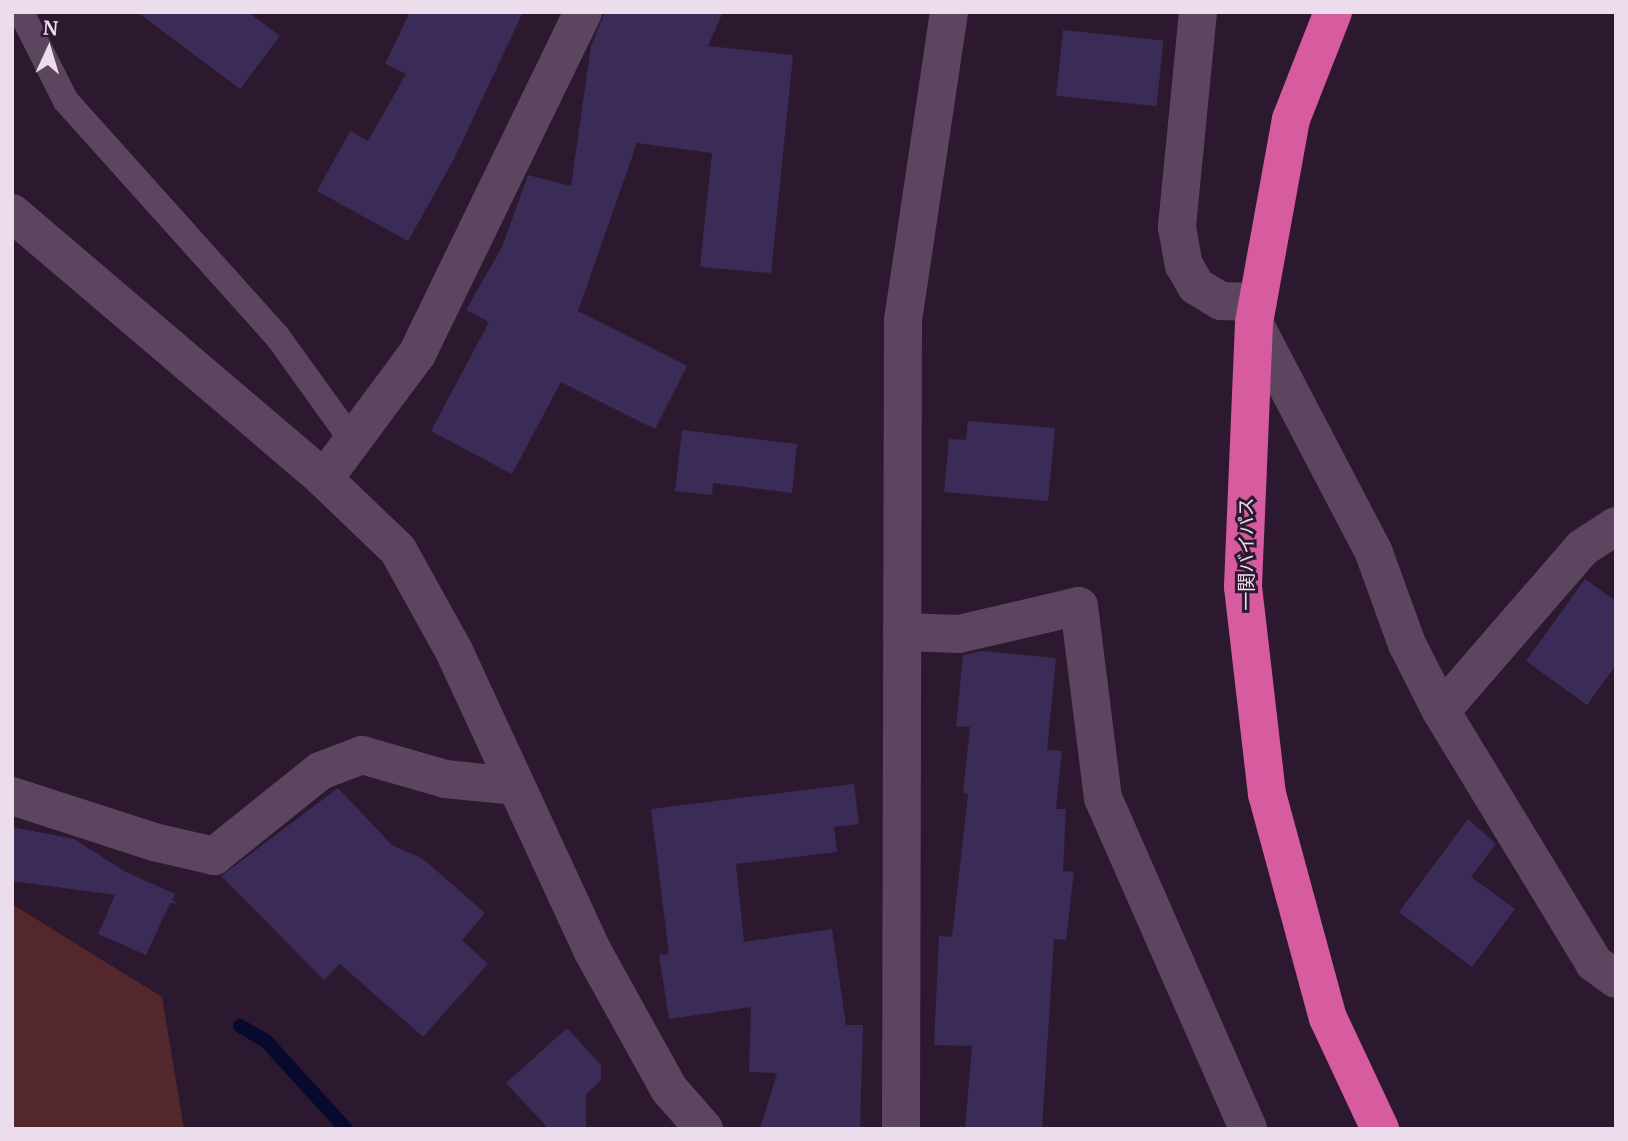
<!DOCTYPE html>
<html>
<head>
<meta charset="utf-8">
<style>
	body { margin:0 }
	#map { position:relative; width:1628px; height:1141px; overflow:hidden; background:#2c182f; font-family:Merriweather,"Noto Sans JP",serif }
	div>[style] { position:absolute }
	.green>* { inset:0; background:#53272c }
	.stream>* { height:14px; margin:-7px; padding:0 7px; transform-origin:7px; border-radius:7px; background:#07092e }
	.building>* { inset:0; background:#3a2c56; transform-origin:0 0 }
	.lane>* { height:26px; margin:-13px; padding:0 13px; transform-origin:13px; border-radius:13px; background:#5c465f }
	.street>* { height:38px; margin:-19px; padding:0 19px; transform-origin:19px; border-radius:19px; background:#5c465f }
	.highway>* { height:38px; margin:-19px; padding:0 19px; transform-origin:19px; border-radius:19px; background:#d65b9f }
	span { translate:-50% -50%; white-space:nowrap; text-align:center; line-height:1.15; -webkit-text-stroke:6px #2c182f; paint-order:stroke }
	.street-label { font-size:19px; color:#ebddec }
	.frame { position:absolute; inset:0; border:14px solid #ebddec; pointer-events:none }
	.north { position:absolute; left:14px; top:14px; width:70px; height:70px; -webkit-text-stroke:5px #2c182f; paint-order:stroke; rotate:4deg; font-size:19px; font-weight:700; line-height:28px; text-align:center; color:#ebddec }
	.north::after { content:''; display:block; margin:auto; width:24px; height:32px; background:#ebddec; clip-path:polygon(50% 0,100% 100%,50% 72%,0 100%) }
</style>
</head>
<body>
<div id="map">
	<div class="green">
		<i style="clip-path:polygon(12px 904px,162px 997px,184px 1129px,12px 1129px)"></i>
	</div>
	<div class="stream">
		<i style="left:240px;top:1026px;width:30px;rotate:30deg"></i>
		<i style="left:266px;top:1041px;width:119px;rotate:47.7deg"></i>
	</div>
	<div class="building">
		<i style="clip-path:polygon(137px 12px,248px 12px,280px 36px,240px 89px)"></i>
		<i style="clip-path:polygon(410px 12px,523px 12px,454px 159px,408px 241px,317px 191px,350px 131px,368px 141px,406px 74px,385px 64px)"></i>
		<i style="clip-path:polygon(605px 12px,723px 12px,708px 46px,793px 55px,771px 273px,700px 267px,712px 153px,637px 143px,578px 311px,687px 366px,655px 429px,561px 382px,512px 474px,431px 431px,489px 322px,466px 310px,502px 247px,528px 175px,571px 186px,591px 46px)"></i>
		<i style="left:1063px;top:30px;width:101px;height:66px;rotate:6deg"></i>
		<i style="clip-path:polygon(968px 421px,1055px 428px,1048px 501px,944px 492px,949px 439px,966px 440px)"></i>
		<i style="clip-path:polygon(682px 430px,797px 444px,792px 493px,713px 483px,712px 495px,675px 491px)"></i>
		<i style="clip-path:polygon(1585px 579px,1616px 601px,1616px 665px,1587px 705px,1526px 661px)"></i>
		<i style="clip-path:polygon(982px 651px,1056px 658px,1047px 750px,1062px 751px,1056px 809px,1066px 809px,1063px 871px,1074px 872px,1066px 940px,1054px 939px,1042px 1129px,965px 1129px,972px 1046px,934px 1045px,939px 936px,952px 937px,968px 794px,963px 793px,970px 727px,956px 726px,963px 655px)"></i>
		<i style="clip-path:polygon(854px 784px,859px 824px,834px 827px,837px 852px,736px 864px,744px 942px,832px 929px,846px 1025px,863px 1025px,860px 1129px,760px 1129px,777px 1073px,749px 1072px,751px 1007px,669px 1019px,659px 955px,669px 954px,651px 809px)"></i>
		<i style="clip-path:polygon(338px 788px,392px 845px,423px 859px,485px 913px,462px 940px,488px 964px,423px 1037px,340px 964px,324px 980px,221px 876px)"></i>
		<i style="clip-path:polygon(1468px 819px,1496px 844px,1471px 877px,1515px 909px,1472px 967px,1399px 912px)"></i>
		<i style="clip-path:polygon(12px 827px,74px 839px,126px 872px,175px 894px,172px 900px,178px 904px,170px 903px,146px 955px,98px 934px,115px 895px,12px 881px)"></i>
		<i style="clip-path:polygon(567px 1028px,601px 1065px,601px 1080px,586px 1094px,586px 1129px,549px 1129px,506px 1083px)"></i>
	</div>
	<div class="lane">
		<i style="left:21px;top:12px;width:100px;rotate:63.2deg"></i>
		<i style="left:66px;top:101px;width:316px;rotate:48.1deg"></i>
		<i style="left:277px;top:336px;width:132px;rotate:54.3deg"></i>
	</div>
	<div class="street">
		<i style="left:1198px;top:12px;width:216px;rotate:95.6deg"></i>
		<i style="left:1177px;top:227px;width:39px;rotate:80deg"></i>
		<i style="left:1184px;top:265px;width:24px;rotate:60deg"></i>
		<i style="left:1196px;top:286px;width:29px;rotate:31deg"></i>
		<i style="left:1221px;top:301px;width:37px;rotate:2deg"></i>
		<i style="left:12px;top:213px;width:410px;rotate:40.4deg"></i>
		<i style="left:324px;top:479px;width:103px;rotate:43.8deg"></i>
		<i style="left:398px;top:550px;width:115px;rotate:61deg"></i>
		<i style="left:454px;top:651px;width:329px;rotate:65.2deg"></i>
		<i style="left:592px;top:950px;width:159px;rotate:61deg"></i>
		<i style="left:669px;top:1089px;width:53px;rotate:48.8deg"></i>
		<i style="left:1254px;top:323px;width:259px;rotate:62.4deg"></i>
		<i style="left:1374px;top:553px;width:97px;rotate:70.1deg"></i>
		<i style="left:1407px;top:644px;width:75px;rotate:63.1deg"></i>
		<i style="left:1441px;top:711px;width:295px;rotate:58.7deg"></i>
		<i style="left:1594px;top:963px;width:27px;rotate:36deg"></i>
		<i style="left:324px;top:479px;width:156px;rotate:-53.4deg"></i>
		<i style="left:417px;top:354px;width:380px;rotate:-64.1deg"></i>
		<i style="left:902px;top:632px;width:57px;rotate:2deg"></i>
		<i style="left:959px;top:634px;width:123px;rotate:-13.1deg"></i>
		<i style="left:1079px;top:606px;width:193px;rotate:82.9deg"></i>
		<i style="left:1103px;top:798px;width:361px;rotate:66.3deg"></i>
		<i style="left:1441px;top:711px;width:216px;rotate:-49.1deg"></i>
		<i style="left:1582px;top:548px;width:40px;rotate:-32.9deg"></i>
		<i style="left:12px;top:796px;width:149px;rotate:17.9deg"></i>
		<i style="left:154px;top:842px;width:62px;rotate:13.1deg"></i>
		<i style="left:214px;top:856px;width:136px;rotate:-38.7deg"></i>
		<i style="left:320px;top:771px;width:45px;rotate:-20.9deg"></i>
		<i style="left:362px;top:755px;width:86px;rotate:16.1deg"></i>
		<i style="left:445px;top:779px;width:70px;rotate:5.7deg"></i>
		<i style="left:901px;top:1129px;width:809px;rotate:-89.86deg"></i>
		<i style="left:903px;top:320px;width:311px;rotate:-81.5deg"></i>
	</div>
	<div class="highway">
		<i style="left:1333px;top:12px;width:115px;rotate:111.4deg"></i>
		<i style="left:1291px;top:119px;width:207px;rotate:100.3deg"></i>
		<i style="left:1254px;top:323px;width:264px;rotate:92.4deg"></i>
		<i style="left:1243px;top:587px;width:208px;rotate:83.4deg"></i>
		<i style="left:1267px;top:794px;width:232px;rotate:74.8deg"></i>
		<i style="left:1328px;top:1018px;width:123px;rotate:64.9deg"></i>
	</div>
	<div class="street-label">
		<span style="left:1247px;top:554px;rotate:-90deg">一関バイパス</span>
	</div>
	<div class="frame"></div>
	<div class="north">N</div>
</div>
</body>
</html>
